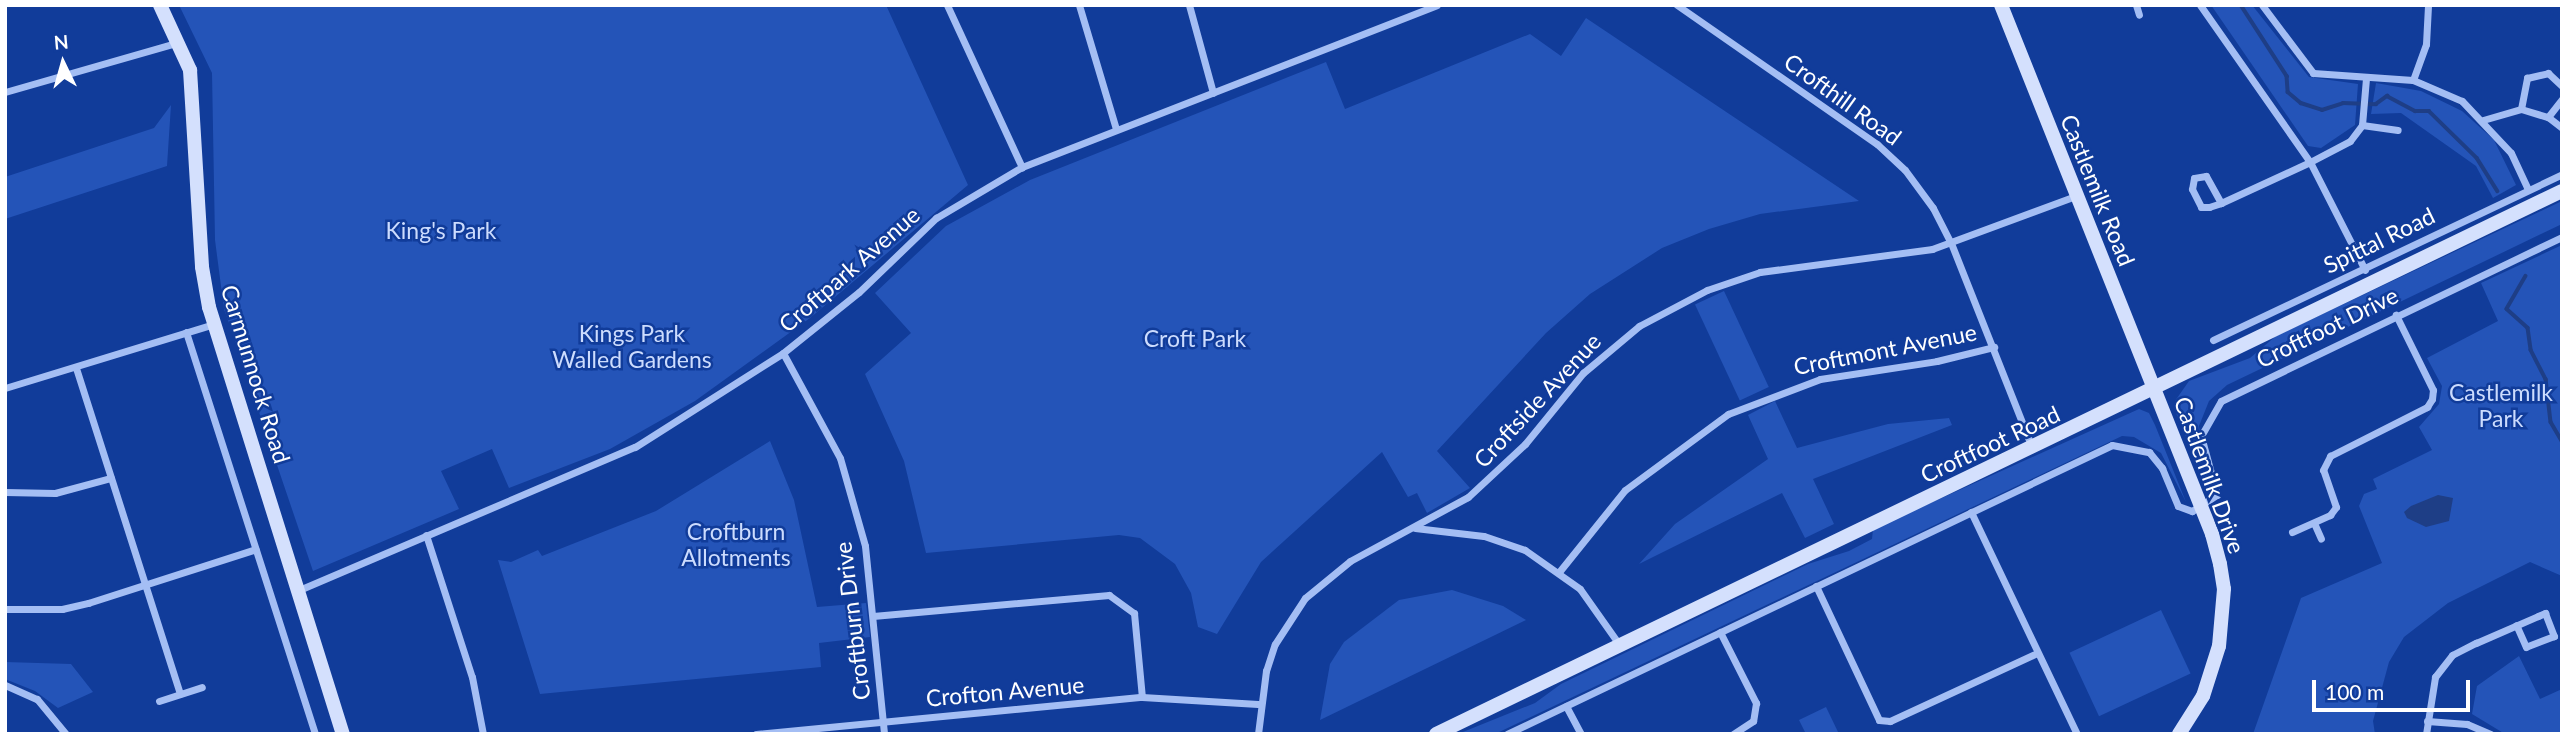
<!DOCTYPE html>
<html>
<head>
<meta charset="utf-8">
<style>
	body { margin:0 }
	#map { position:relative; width:2567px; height:739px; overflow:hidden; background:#113c9a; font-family:Lato,sans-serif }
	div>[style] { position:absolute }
	.green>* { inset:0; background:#2454b8; transform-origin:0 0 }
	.water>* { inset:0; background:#1e3e86 }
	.stream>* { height:3.5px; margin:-1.75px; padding:0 1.75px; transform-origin:1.75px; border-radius:1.75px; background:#1e3e86 }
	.street>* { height:7px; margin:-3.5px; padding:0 3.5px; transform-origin:3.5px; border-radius:3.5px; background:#a4bef4 }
	.secondary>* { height:14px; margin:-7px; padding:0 7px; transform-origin:7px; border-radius:7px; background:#d4e0fd }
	span { translate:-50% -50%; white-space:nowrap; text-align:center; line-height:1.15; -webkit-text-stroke:5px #113c9a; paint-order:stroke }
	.street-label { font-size:23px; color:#fff }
	.park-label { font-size:23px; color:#ccdcfe }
	.frame { position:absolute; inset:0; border:7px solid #fff; pointer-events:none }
	.north { position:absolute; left:28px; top:28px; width:70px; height:70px; -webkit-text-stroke:5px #113c9a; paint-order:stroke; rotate:355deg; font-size:19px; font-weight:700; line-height:28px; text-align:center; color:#fff }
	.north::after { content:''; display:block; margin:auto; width:24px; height:32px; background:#fff; clip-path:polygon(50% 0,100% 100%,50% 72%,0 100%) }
	.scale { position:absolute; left:2312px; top:680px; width:158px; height:32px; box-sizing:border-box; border:4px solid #fff; border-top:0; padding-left:9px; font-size:21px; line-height:24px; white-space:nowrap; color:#fff; -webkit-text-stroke:5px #113c9a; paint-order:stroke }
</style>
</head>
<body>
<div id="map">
	<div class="green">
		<i style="clip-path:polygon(179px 5px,886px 5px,968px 185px,810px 318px,695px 401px,610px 449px,509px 488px,492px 449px,441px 471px,459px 509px,313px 571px,224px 309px,215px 240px,212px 73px)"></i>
		<i style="clip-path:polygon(2211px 5px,2252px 5px,2309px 77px,2358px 84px,2355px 125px,2321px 148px,2308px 146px)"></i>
		<i style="clip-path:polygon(1586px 18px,1859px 201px,1760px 214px,1709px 229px,1662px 248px,1590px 294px,1546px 333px,1437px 451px,1470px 488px,1427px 513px,1417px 493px,1408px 497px,1382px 452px,1261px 562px,1217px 634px,1198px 627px,1191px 593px,1175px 564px,1140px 538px,1119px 535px,926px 553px,904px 461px,865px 374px,911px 333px,875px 293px,946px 226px,1030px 180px,1326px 62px,1345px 109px,1530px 34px,1561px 56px)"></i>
		<i style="clip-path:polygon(2376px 83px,2421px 91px,2462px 111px,2494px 140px,2516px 185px,2493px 198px,2476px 166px,2401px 113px,2371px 114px)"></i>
		<i style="clip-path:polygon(171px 105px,167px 166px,5px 219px,5px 177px,154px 128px)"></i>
		<i style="clip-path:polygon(2562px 201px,2562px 224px,2227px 385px,2209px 401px,2199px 426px,2208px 489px,2176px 413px,2175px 401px,2189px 381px,2250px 358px,2276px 336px)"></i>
		<i style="clip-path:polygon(2562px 245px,2562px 576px,2530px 562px,2448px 603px,2404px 637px,2389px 662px,2373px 721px,2375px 734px,2253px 734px,2301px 598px,2382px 563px,2359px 506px,2364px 494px,2377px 489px,2373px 479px,2432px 450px,2419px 427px,2439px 404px,2442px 386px,2427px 358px,2498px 321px,2481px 283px)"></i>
		<i style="left:1724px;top:291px;width:106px;height:32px;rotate:65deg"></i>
		<i style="clip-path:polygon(1775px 401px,1797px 448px,1888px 424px,1949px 418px,1952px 425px,1813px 479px,1834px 524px,1805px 538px,1782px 493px,1639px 564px,1675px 524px,1768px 459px,1748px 415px)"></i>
		<i style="clip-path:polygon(2139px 409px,2149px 413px,2155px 425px,2186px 502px,2161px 453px,2134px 437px,2122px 436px,1495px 734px,1458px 734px,1535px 703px,1561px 684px,1808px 564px,1849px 551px,1872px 539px,1873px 529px)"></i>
		<i style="clip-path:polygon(770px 441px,794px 500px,817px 607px,866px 603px,870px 637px,819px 643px,821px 667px,540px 694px,498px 560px,511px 562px,538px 550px,542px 556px,656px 511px)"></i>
		<i style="clip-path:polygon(1452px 590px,1503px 606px,1526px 620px,1320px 720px,1330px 664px,1344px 642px,1399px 600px)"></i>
		<i style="left:2161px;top:610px;width:70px;height:101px;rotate:65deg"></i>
		<i style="clip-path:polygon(2519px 656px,2540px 699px,2562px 689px,2562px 734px,2505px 734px,2472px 714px,2477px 686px)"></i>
		<i style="clip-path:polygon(5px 662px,71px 664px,93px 692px,58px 708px,35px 691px,5px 679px)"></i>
		<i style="clip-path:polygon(1826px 707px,1839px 734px,1806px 734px,1799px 720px)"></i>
	</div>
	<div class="water">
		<i style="clip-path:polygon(2438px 495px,2453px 498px,2449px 521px,2426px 527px,2407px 518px,2404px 512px,2411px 506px)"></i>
	</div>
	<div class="stream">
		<i style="left:2241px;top:5px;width:85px;rotate:57.1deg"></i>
		<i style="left:2287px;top:76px;width:16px;rotate:86deg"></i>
		<i style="left:2288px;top:92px;width:17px;rotate:40deg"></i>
		<i style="left:2301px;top:103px;width:22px;rotate:18deg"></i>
		<i style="left:2322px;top:110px;width:22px;rotate:-18deg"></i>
		<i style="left:2343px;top:103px;width:33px;rotate:2deg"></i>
		<i style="left:2376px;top:104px;width:14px;rotate:-36deg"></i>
		<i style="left:2387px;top:96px;width:32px;rotate:28deg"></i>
		<i style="left:2415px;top:111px;width:14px"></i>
		<i style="left:2429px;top:111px;width:67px;rotate:44.4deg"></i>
		<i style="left:2477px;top:158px;width:39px;rotate:58deg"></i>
		<i style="left:2526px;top:276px;width:38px;rotate:120deg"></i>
		<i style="left:2507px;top:309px;width:28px;rotate:42deg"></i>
		<i style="left:2528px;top:328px;width:22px;rotate:82deg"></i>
		<i style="left:2531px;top:350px;width:33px;rotate:63deg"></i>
		<i style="left:2546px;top:379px;width:43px;rotate:83.4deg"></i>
		<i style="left:2551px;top:422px;width:22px;rotate:60deg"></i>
	</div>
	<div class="street">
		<i style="left:947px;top:5px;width:179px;rotate:65.2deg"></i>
		<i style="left:1079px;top:5px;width:129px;rotate:73.4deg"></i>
		<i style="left:1189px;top:5px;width:91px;rotate:74.7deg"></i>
		<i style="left:1677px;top:5px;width:244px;rotate:34.8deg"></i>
		<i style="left:1877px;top:144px;width:38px;rotate:43deg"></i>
		<i style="left:1905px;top:170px;width:47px;rotate:53.6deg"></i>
		<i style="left:1933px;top:208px;width:39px;rotate:63deg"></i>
		<i style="left:1951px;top:243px;width:220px;rotate:68.4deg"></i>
		<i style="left:2136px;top:5px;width:10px;rotate:73deg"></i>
		<i style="left:2200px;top:5px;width:192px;rotate:55deg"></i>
		<i style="left:2310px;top:162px;width:121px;rotate:63deg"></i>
		<i style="left:2262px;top:5px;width:85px;rotate:53.1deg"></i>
		<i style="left:2313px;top:73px;width:100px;rotate:4deg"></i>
		<i style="left:2413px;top:80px;width:53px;rotate:23.2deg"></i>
		<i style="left:2462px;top:101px;width:71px;rotate:46.7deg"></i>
		<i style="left:2511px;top:153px;width:40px;rotate:65deg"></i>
		<i style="left:2413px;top:80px;width:38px;rotate:-70deg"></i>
		<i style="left:2426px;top:44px;width:39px;rotate:-87deg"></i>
		<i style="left:5px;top:92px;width:181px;rotate:-16deg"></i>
		<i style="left:2521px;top:109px;width:32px;rotate:-79deg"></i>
		<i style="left:2527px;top:78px;width:22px;rotate:-13deg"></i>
		<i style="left:2548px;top:73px;width:19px;rotate:43deg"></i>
		<i style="left:2548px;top:117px;width:23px;rotate:-52deg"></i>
		<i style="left:2483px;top:120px;width:40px;rotate:-16deg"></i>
		<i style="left:2521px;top:109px;width:28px;rotate:17deg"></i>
		<i style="left:2548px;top:117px;width:18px;rotate:38deg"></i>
		<i style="left:2362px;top:125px;width:36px;rotate:8deg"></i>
		<i style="left:2221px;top:203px;width:31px;rotate:-119deg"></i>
		<i style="left:2206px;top:176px;width:12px;rotate:171deg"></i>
		<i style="left:2194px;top:178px;width:11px;rotate:100deg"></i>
		<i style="left:2192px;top:189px;width:20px;rotate:63deg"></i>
		<i style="left:2201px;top:207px;width:8px"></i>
		<i style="left:2209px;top:207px;width:13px;rotate:-18deg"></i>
		<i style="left:2221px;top:203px;width:98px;rotate:-24.7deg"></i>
		<i style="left:2310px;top:162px;width:45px;rotate:-27.7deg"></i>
		<i style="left:2350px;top:141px;width:20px;rotate:-53deg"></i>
		<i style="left:2362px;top:125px;width:47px;rotate:-85.1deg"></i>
		<i style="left:186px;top:332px;width:422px;rotate:72.2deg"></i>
		<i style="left:2213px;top:340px;width:386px;rotate:-25.4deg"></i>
		<i style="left:783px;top:353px;width:119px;rotate:61.5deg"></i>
		<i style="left:840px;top:458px;width:91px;rotate:74.1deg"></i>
		<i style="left:865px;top:546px;width:189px;rotate:84.2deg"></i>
		<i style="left:76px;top:368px;width:342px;rotate:72.3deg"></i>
		<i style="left:5px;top:388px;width:219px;rotate:-17deg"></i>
		<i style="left:5px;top:492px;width:50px;rotate:1.1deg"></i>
		<i style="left:55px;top:493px;width:58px;rotate:-15deg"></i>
		<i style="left:1971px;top:512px;width:246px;rotate:64.5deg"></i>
		<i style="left:2314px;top:523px;width:17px;rotate:66deg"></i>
		<i style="left:1415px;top:528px;width:69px;rotate:6.6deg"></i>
		<i style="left:1484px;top:536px;width:43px;rotate:18.9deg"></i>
		<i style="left:1525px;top:550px;width:67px;rotate:35.3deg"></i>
		<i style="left:1580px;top:589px;width:67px;rotate:54.7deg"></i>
		<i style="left:2292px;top:532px;width:42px;rotate:-24.1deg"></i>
		<i style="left:2330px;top:515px;width:10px;rotate:-53deg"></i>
		<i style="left:2336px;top:507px;width:39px;rotate:-109deg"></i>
		<i style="left:2323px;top:470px;width:16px;rotate:-63deg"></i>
		<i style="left:2330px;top:456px;width:109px;rotate:-26.8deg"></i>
		<i style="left:2427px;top:407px;width:9px;rotate:-58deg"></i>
		<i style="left:2432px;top:399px;width:9px;rotate:-84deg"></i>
		<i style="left:2433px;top:390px;width:84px;rotate:-116.3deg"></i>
		<i style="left:426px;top:535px;width:149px;rotate:72.1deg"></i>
		<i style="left:472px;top:677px;width:58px;rotate:79.1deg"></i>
		<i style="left:1559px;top:572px;width:105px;rotate:-51.2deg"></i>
		<i style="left:1625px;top:490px;width:128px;rotate:-36.4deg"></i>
		<i style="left:1728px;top:414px;width:98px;rotate:-20.8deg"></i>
		<i style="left:1820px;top:379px;width:118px;rotate:-8.7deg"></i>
		<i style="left:1937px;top:361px;width:59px;rotate:-13.8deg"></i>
		<i style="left:1816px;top:586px;width:148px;rotate:64.8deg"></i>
		<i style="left:1879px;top:720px;width:11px;rotate:5deg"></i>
		<i style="left:1890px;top:721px;width:160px;rotate:-24.8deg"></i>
		<i style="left:299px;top:590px;width:365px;rotate:-23.1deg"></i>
		<i style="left:635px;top:447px;width:175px;rotate:-32.4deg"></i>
		<i style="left:783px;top:353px;width:97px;rotate:-38.8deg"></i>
		<i style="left:859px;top:292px;width:107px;rotate:-43.9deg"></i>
		<i style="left:936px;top:218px;width:100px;rotate:-30.7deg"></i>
		<i style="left:1022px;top:167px;width:445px;rotate:-21.3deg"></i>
		<i style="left:5px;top:609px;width:57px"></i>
		<i style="left:62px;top:609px;width:27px;rotate:-13deg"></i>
		<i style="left:88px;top:603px;width:176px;rotate:-17.8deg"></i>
		<i style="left:873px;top:616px;width:237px;rotate:-5.1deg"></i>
		<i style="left:1109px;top:595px;width:31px;rotate:36deg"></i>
		<i style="left:1134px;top:613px;width:84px;rotate:84.6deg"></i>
		<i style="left:1720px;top:632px;width:80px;rotate:63.1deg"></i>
		<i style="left:1756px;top:703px;width:18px;rotate:99deg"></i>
		<i style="left:1753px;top:721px;width:24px;rotate:147deg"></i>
		<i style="left:5px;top:685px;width:35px;rotate:24deg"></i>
		<i style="left:37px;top:699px;width:45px;rotate:50.4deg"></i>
		<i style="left:159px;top:701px;width:45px;rotate:-18deg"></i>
		<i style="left:1566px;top:706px;width:32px;rotate:62deg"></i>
		<i style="left:2427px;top:721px;width:40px;rotate:4.3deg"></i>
		<i style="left:2467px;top:724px;width:26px;rotate:23deg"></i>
		<i style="left:756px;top:734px;width:388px;rotate:-5.5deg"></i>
		<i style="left:1142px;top:697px;width:116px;rotate:3.5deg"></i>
		<i style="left:1258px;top:734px;width:64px;rotate:-82.8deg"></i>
		<i style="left:1266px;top:671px;width:28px;rotate:-72deg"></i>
		<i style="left:1275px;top:644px;width:55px;rotate:-56.9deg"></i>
		<i style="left:1305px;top:598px;width:58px;rotate:-39.4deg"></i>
		<i style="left:1350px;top:561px;width:134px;rotate:-28.5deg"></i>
		<i style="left:1468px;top:497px;width:78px;rotate:-42.9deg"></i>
		<i style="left:1525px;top:444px;width:92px;rotate:-50.8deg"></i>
		<i style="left:1583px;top:373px;width:73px;rotate:-40deg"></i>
		<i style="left:1639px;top:326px;width:77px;rotate:-27.9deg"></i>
		<i style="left:1707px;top:290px;width:56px;rotate:-18.8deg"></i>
		<i style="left:1760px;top:272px;width:174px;rotate:-7.6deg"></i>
		<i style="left:1932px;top:249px;width:153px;rotate:-20.3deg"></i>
		<i style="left:1507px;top:734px;width:670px;rotate:-25.53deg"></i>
		<i style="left:2112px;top:445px;width:38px;rotate:11deg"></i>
		<i style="left:2149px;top:452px;width:21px;rotate:51deg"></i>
		<i style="left:2162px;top:468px;width:41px;rotate:67.2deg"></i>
		<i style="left:2178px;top:506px;width:15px;rotate:20deg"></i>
		<i style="left:2192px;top:511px;width:30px;rotate:-33deg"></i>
		<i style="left:2217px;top:495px;width:61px;rotate:-105.2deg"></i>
		<i style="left:2201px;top:436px;width:40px;rotate:-60.3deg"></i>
		<i style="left:2221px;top:401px;width:378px;rotate:-25.7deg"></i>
		<i style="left:2426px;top:734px;width:58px;rotate:-81deg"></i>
		<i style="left:2435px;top:677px;width:28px;rotate:-52deg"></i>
		<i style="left:2452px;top:655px;width:27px;rotate:-27deg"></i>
		<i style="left:2476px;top:643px;width:68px;rotate:-23.5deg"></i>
		<i style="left:2538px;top:616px;width:8px;rotate:-23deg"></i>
		<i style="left:2545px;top:613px;width:25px;rotate:69deg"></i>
		<i style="left:2554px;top:636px;width:30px;rotate:159deg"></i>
		<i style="left:2526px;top:647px;width:24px;rotate:-114deg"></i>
	</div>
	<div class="secondary">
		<i style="left:160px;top:5px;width:72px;rotate:65.2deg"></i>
		<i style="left:190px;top:70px;width:197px;rotate:86.5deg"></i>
		<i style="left:202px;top:267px;width:41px;rotate:80.1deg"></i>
		<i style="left:209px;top:307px;width:448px;rotate:72.6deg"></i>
		<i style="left:2001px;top:5px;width:570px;rotate:68.25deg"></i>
		<i style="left:2212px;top:534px;width:31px;rotate:75deg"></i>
		<i style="left:2220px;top:564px;width:25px;rotate:81deg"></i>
		<i style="left:2224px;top:589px;width:57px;rotate:95deg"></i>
		<i style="left:2219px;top:646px;width:52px;rotate:107.7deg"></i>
		<i style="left:2203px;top:696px;width:45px;rotate:122.3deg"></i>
		<i style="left:1436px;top:734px;width:1250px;rotate:-25.75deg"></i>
	</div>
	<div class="street-label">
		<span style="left:1843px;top:99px;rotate:36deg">Crofthill Road</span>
		<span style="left:2098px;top:190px;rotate:68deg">Castlemilk Road</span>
		<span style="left:2379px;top:240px;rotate:-26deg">Spittal Road</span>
		<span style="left:849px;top:269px;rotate:-41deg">Croftpark Avenue</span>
		<span style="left:2327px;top:327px;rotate:-26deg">Croftfoot Drive</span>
		<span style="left:1885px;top:349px;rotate:-11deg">Croftmont Avenue</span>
		<span style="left:256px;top:374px;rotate:73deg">Carmunnock Road</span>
		<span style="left:1537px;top:400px;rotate:-47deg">Croftside Avenue</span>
		<span style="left:1990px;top:444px;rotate:-25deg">Croftfoot Road</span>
		<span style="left:2210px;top:475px;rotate:70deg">Castlemilk Drive</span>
		<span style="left:852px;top:621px;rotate:-97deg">Croftburn Drive</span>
		<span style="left:1005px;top:691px;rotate:-5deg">Crofton Avenue</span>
	</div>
	<div class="park-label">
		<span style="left:441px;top:230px">King's Park</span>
		<span style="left:632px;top:346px">Kings Park<br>Walled Gardens</span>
		<span style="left:1195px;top:338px">Croft Park</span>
		<span style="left:2501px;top:405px">Castlemilk<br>Park</span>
		<span style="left:736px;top:544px">Croftburn<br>Allotments</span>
	</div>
	<div class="frame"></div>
	<div class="north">N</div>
	<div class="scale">100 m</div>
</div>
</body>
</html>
